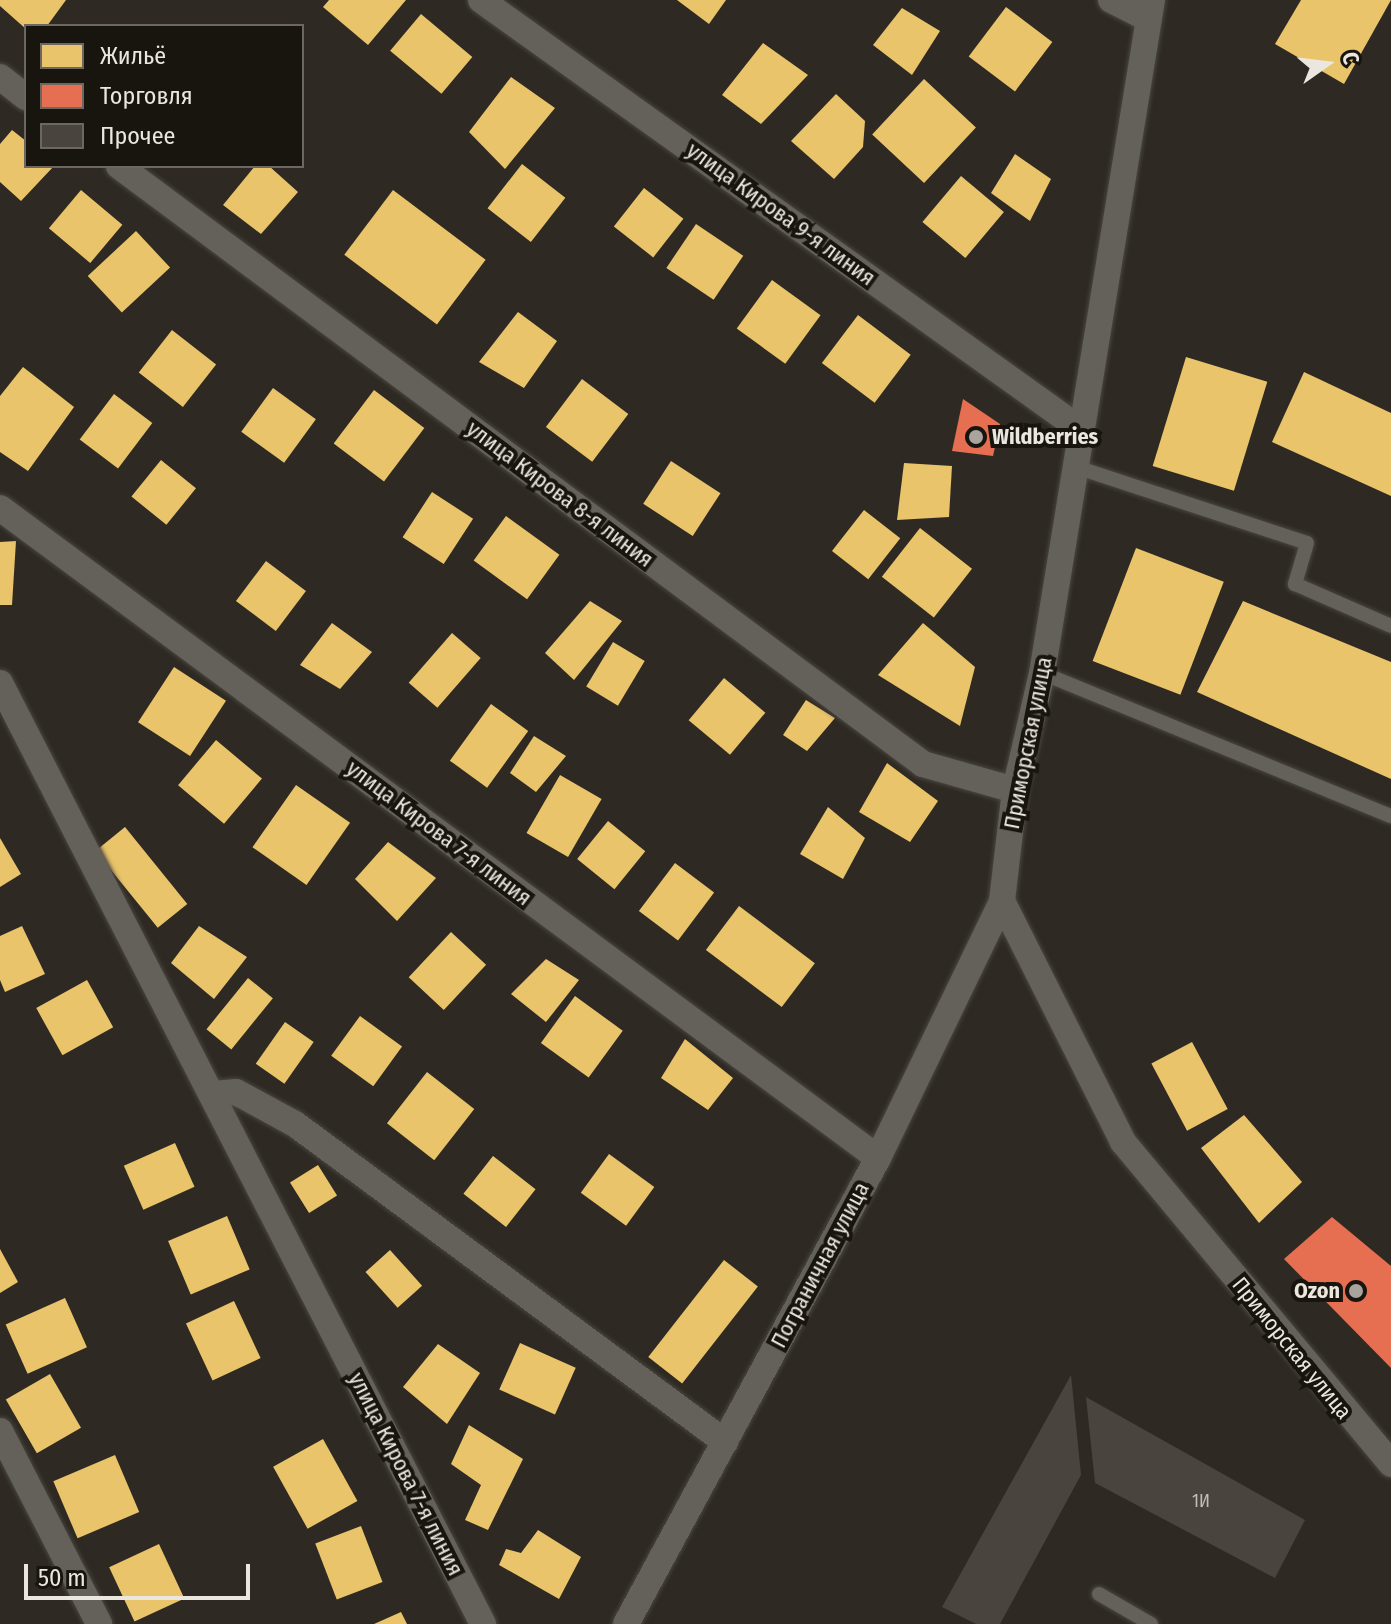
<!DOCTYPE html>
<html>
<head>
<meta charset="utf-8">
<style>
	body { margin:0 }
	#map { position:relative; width:1391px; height:1624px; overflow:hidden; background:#2e2a23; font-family:"Fira Sans Condensed",sans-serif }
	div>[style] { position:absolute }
	.homes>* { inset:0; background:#e9c46a; transform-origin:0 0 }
	.shops>* { inset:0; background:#e76f51 }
	.building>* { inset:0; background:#49443e }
	.roads { filter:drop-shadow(0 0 2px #49453f) drop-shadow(0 0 2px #49453f) }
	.lane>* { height:14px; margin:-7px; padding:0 7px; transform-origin:7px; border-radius:7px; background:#64605a }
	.street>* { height:26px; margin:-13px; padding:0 13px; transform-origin:13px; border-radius:13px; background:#64605a }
	.dots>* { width:22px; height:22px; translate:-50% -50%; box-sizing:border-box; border:4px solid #18140e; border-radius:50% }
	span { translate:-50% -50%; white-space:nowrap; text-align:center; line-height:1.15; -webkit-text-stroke:8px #18140e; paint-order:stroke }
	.number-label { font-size:18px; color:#c2beb6 }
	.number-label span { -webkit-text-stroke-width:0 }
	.street-label { font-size:22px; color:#ebe6de }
	.poi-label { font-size:22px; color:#ebe6de; font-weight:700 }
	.left { translate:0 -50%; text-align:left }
	.right { translate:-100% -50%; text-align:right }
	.legend { position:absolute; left:24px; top:24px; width:280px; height:144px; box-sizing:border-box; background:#18140e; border:2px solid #6c6861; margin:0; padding:10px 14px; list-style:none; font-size:24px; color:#ebe6de }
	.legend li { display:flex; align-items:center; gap:16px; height:40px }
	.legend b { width:40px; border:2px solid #6c6861 }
	.north { position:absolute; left:1287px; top:24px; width:80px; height:80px; -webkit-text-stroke:6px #18140e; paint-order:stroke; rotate:76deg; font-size:22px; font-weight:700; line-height:32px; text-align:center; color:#ebe6de }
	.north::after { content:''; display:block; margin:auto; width:28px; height:36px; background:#ebe6de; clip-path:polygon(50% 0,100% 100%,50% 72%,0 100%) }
	.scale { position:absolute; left:24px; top:1564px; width:226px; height:36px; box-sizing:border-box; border:4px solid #ebe6de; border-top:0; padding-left:10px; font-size:24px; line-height:28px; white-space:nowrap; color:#ebe6de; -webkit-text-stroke:6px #18140e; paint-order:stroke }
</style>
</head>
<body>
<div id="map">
	<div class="homes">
		<i style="clip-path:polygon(0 0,66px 0,47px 26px,26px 29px,0 6px)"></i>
		<i style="clip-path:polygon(329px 0,406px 0,368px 45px,323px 7px)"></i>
		<i style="clip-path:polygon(677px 0,726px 0,709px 24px)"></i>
		<i style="clip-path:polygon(1301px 0,1391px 0,1344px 84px,1275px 44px)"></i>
		<i style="left:1006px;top:7px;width:58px;height:62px;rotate:37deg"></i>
		<i style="clip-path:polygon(902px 8px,940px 31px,912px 75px,873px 45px)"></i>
		<i style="left:421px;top:14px;width:67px;height:48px;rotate:40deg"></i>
		<i style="clip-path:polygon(763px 43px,808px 75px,761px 124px,722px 95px)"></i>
		<i style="clip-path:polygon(511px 77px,555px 108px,505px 169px,469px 132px)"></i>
		<i style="left:924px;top:79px;width:71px;height:76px;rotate:43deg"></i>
		<i style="clip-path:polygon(836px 94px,865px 121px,863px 147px,834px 179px,791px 141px)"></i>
		<i style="clip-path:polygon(12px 130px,26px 141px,26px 166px,54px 166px,21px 201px,0 182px,0 144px)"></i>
		<i style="clip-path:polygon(1015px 154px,1051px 179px,1030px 221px,991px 193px)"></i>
		<i style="left:522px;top:164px;width:55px;height:56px;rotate:38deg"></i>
		<i style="clip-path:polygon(255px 166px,269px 166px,298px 192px,261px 234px,223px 205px)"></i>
		<i style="left:961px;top:176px;width:56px;height:60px;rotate:40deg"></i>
		<i style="left:644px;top:188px;width:50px;height:49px;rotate:38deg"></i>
		<i style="left:81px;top:190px;width:54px;height:50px;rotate:40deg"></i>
		<i style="left:393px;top:190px;width:116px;height:81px;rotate:37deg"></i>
		<i style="left:696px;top:224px;width:57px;height:53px;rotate:34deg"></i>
		<i style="left:136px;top:231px;width:50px;height:66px;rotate:47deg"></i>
		<i style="left:772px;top:280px;width:60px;height:60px;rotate:36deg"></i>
		<i style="clip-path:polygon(518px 312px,557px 341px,524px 388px,479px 362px)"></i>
		<i style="left:858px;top:315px;width:66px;height:60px;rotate:37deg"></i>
		<i style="left:172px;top:330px;width:56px;height:54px;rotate:38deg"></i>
		<i style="left:1186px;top:357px;width:85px;height:114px;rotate:17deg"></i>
		<i style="clip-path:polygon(23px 367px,74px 407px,28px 471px,0 452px,0 396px)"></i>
		<i style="clip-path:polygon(1304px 372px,1391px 413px,1391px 496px,1272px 442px)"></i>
		<i style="left:582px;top:379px;width:58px;height:60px;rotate:37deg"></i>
		<i style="left:273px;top:388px;width:53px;height:54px;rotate:36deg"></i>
		<i style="left:374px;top:390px;width:63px;height:67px;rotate:37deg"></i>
		<i style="left:114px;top:394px;width:48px;height:57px;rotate:37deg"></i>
		<i style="left:161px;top:460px;width:45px;height:47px;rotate:39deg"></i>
		<i style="left:671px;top:461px;width:59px;height:51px;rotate:33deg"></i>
		<i style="clip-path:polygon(904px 463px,952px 466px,949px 517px,897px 520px)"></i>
		<i style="left:432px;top:492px;width:49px;height:54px;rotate:33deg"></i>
		<i style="left:864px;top:510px;width:46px;height:52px;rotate:38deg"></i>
		<i style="left:506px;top:516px;width:66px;height:55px;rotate:36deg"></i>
		<i style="left:920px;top:528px;width:66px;height:62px;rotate:38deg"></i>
		<i style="clip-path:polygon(16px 541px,12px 605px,0 605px,0 542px)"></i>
		<i style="left:1136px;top:548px;width:94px;height:121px;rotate:21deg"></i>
		<i style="left:266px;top:561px;width:50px;height:50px;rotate:37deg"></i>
		<i style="clip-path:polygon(590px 601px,622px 621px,574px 680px,545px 653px)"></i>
		<i style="clip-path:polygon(1243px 601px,1391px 662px,1391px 779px,1197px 692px)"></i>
		<i style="clip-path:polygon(332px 623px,372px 652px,340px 689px,300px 665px)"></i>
		<i style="clip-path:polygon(923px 623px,975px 667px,960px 726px,878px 675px)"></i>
		<i style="left:452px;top:633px;width:38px;height:66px;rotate:41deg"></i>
		<i style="left:613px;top:642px;width:37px;height:52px;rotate:31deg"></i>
		<i style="left:174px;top:667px;width:62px;height:66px;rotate:33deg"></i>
		<i style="left:724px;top:678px;width:54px;height:55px;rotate:40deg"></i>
		<i style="clip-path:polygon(806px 700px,835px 718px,807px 751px,783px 735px)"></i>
		<i style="left:491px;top:704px;width:46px;height:70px;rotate:36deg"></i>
		<i style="clip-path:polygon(534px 736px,566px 756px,536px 792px,510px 773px)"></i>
		<i style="left:216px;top:740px;width:60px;height:59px;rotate:40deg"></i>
		<i style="clip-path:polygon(887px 763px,938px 801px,910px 842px,859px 812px)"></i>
		<i style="left:560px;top:775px;width:48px;height:67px;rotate:30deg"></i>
		<i style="left:296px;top:785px;width:66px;height:76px;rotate:35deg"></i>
		<i style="clip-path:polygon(828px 807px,865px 838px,843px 879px,800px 854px)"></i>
		<i style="left:608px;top:821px;width:48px;height:49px;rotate:39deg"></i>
		<i style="left:125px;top:827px;width:99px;height:38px;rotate:51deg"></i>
		<i style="clip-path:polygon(0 838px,21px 874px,0 887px)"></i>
		<i style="clip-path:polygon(388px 842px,436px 878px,397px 921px,355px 879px)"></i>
		<i style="left:675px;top:863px;width:49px;height:60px;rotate:37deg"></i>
		<i style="left:739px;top:906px;width:95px;height:55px;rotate:37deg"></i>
		<i style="clip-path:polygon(22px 926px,45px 974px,5px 992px,0 980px,0 936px)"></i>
		<i style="clip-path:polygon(199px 926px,247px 957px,214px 999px,171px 963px)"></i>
		<i style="left:451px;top:932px;width:48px;height:62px;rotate:43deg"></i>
		<i style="clip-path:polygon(546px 959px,579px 980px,546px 1022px,511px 994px)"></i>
		<i style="left:248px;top:978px;width:32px;height:66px;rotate:39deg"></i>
		<i style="left:87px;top:980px;width:54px;height:58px;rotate:61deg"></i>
		<i style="left:575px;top:996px;width:59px;height:58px;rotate:36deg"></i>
		<i style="left:360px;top:1016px;width:52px;height:49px;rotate:36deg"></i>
		<i style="left:285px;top:1022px;width:35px;height:51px;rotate:35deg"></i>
		<i style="clip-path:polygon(685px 1039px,733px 1078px,708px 1110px,661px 1078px)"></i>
		<i style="left:1192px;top:1042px;width:76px;height:46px;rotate:62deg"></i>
		<i style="left:427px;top:1072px;width:60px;height:65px;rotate:38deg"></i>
		<i style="clip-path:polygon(1244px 1115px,1302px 1182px,1259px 1223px,1201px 1148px)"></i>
		<i style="left:175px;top:1143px;width:48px;height:56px;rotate:66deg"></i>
		<i style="left:609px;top:1154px;width:56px;height:48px;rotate:36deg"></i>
		<i style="left:493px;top:1156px;width:54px;height:48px;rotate:38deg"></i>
		<i style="left:318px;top:1165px;width:36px;height:33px;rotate:58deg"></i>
		<i style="left:227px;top:1216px;width:58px;height:64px;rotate:67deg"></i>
		<i style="clip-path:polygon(0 1249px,18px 1282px,0 1293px)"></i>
		<i style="left:390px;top:1250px;width:48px;height:33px;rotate:48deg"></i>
		<i style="left:724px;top:1260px;width:43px;height:123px;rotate:38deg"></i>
		<i style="left:65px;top:1298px;width:54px;height:65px;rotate:66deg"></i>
		<i style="left:234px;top:1301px;width:63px;height:53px;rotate:65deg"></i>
		<i style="left:520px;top:1343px;width:61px;height:51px;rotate:24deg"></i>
		<i style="clip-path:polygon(438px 1344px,480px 1373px,447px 1424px,403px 1387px)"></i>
		<i style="left:50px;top:1374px;width:62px;height:51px;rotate:60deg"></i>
		<i style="clip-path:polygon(469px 1425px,523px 1459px,488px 1530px,465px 1520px,481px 1485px,451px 1464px)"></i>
		<i style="left:323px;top:1439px;width:71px;height:57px;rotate:61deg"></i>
		<i style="left:115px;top:1455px;width:62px;height:67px;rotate:67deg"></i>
		<i style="left:361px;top:1526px;width:60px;height:49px;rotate:69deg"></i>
		<i style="clip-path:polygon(538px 1530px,581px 1557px,559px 1599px,499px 1565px,506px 1549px,521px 1553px)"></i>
		<i style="left:159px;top:1544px;width:60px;height:55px;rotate:65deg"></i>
		<i style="clip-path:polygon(401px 1612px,407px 1624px,374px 1624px)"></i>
	</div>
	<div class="shops">
		<i style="clip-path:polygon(963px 399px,1000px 424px,993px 456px,952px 451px)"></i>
		<i style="clip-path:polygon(1332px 1217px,1391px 1266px,1391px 1368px,1284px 1259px)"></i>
	</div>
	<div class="building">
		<i style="clip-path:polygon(1071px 1375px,1081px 1475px,1000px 1624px,976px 1624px,942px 1607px)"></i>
		<i style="clip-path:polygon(1086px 1397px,1305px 1520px,1275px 1578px,1095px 1483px)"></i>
	</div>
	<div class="roads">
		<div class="lane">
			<i style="left:1073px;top:466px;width:246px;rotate:18.2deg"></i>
			<i style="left:1307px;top:543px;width:43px;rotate:106.3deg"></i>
			<i style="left:1295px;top:584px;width:105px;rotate:23.6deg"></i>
			<i style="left:1042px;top:673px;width:377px;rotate:22.3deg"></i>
			<i style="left:1099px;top:1594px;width:60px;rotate:30deg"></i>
		</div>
		<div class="street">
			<i style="left:481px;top:0;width:737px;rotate:35.61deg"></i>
			<i style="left:1111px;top:0;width:42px;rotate:26.6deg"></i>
			<i style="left:1152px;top:0;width:682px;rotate:99.28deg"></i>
			<i style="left:1042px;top:673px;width:120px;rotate:103deg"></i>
			<i style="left:1015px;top:790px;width:112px;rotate:96.7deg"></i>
			<i style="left:1002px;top:901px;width:270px;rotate:63.3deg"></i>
			<i style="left:1123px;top:1142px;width:419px;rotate:50.2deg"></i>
			<i style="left:0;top:77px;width:33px;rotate:38deg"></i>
			<i style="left:119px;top:166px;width:1002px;rotate:36.64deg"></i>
			<i style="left:923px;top:764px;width:96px;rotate:15.8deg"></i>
			<i style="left:0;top:508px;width:1092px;rotate:36.51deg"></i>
			<i style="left:0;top:683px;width:1058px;rotate:62.83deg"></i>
			<i style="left:213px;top:1094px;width:23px;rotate:-5deg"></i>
			<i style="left:236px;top:1092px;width:67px;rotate:28.5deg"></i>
			<i style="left:295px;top:1124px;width:535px;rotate:36.48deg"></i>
			<i style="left:0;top:1431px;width:217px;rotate:62.8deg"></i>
			<i style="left:626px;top:1624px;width:530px;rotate:-61.6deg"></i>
			<i style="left:878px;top:1158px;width:285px;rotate:-64.2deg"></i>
		</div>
	</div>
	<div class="dots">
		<i style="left:976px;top:437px;background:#a9a49d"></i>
		<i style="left:1356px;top:1291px;background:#a9a49d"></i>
	</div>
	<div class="number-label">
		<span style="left:1201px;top:1501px">1И</span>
	</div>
	<div class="street-label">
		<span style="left:781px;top:214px;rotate:36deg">улица Кирова 9-я линия</span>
		<span style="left:560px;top:494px;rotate:37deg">улица Кирова 8-я линия</span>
		<span style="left:1028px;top:743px;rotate:-79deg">Приморская улица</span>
		<span style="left:439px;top:833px;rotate:37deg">улица Кирова 7-я линия</span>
		<span style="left:820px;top:1265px;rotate:-62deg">Пограничная улица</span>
		<span style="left:1292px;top:1348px;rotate:51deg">Приморская улица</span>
		<span style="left:406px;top:1474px;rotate:63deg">улица Кирова 7-я линия</span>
	</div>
	<div class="poi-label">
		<span class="left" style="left:992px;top:437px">Wildberries</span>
		<span class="right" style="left:1340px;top:1291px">Ozon</span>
	</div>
	<ul class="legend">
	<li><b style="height:22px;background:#e9c46a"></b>Жильё</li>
	<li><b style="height:22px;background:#e76f51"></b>Торговля</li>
	<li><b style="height:22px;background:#49443e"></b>Прочее</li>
	</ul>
	<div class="north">С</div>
	<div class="scale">50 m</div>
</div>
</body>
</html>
